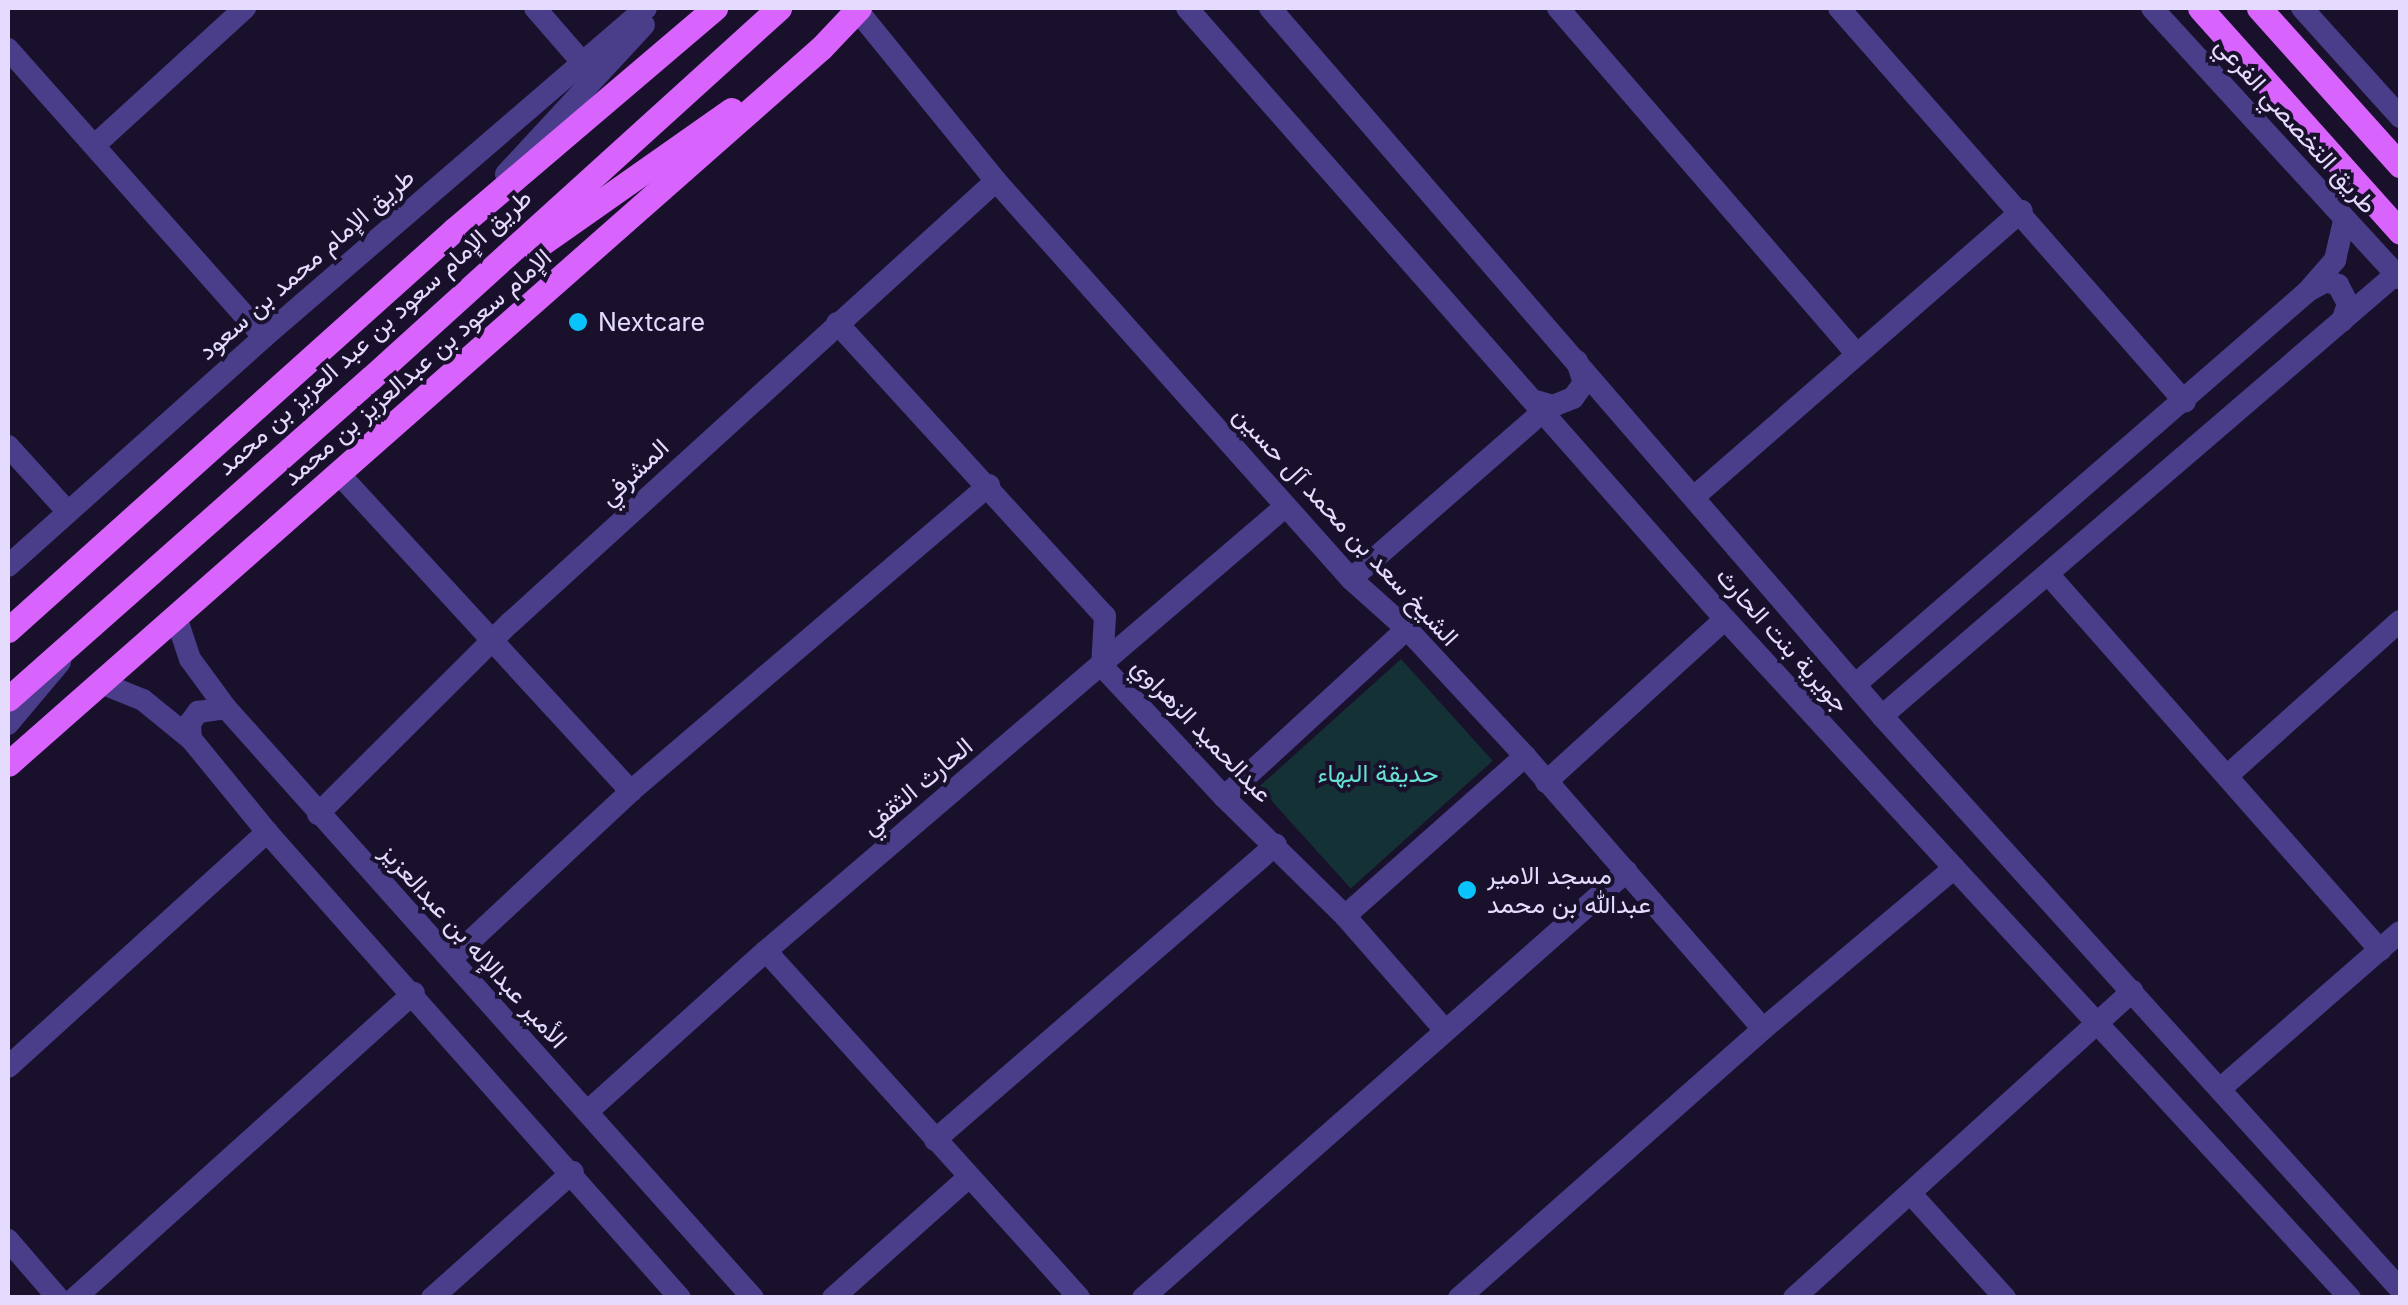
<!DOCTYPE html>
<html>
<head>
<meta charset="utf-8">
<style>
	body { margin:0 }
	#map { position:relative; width:2408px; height:1305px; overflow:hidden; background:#19112b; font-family:Inter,Vazirmatn,sans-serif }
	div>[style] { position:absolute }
	.green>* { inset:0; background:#143135; transform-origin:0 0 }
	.minor>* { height:22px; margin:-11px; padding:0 11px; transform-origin:11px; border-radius:11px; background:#4a3d89 }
	.major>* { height:25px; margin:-12.5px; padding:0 12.5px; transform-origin:12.5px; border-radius:12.5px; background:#d963fd }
	.dots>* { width:28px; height:28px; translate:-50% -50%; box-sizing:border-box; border:5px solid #19112b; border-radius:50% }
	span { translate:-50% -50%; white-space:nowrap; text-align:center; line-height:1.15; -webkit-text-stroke:8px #19112b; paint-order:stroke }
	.street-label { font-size:25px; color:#e4dbff }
	.poi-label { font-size:25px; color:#e4dbff }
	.left { translate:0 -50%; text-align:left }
	.park-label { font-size:25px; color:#66e0d2 }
	.frame { position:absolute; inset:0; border:10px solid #e4dbff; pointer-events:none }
</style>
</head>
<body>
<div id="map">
	<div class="green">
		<i style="left:1401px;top:659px;width:137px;height:191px;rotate:48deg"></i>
	</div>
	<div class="minor">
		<i style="left:535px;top:8px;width:70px;rotate:49deg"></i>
		<i style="left:1187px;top:8px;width:814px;rotate:48.64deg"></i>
		<i style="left:1725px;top:619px;width:923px;rotate:47.37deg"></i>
		<i style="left:1270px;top:8px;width:936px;rotate:49.16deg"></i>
		<i style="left:1882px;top:716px;width:772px;rotate:47.89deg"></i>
		<i style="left:1558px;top:8px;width:454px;rotate:49.2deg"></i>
		<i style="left:1839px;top:8px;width:524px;rotate:48.71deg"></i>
		<i style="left:2152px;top:8px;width:367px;rotate:47.5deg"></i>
		<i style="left:2302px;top:8px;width:147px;rotate:48deg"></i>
		<i style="left:857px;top:10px;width:220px;rotate:50.9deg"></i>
		<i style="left:996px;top:181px;width:533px;rotate:48.27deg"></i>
		<i style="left:1351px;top:579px;width:75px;rotate:41.8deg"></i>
		<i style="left:1407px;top:629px;width:173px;rotate:47.1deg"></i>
		<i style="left:1525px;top:756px;width:362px;rotate:48.9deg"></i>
		<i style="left:8px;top:49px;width:385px;rotate:48.4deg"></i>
		<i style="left:96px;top:144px;width:202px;rotate:-42.4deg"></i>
		<i style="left:506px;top:174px;width:203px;rotate:-47.2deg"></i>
		<i style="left:2310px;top:290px;width:18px;rotate:-29deg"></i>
		<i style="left:2326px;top:281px;width:13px;rotate:18deg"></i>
		<i style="left:2338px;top:285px;width:21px;rotate:62deg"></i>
		<i style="left:2348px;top:304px;width:18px;rotate:109deg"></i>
		<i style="left:837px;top:323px;width:397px;rotate:47.6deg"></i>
		<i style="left:1105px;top:616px;width:50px;rotate:93.4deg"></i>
		<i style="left:1102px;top:666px;width:179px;rotate:47deg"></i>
		<i style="left:1224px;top:797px;width:170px;rotate:44.5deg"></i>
		<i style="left:1345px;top:916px;width:150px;rotate:48.8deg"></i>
		<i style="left:1536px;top:401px;width:18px;rotate:16deg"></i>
		<i style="left:1553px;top:406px;width:22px;rotate:-22deg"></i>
		<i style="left:1573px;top:398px;width:19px;rotate:-54deg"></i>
		<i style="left:1584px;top:383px;width:23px;rotate:-108deg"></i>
		<i style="left:8px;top:446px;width:89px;rotate:47.7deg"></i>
		<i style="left:340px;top:475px;width:430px;rotate:47.4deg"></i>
		<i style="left:1694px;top:497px;width:435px;rotate:-41.1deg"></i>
		<i style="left:8px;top:566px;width:343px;rotate:-41.8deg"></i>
		<i style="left:264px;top:337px;width:504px;rotate:-40.74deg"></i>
		<i style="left:2048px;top:574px;width:502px;rotate:48.56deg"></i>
		<i style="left:1351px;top:579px;width:257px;rotate:-41.1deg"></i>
		<i style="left:176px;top:617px;width:44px;rotate:71.6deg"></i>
		<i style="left:190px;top:659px;width:61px;rotate:53.7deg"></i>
		<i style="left:226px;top:708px;width:791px;rotate:48.23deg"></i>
		<i style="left:101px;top:683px;width:45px;rotate:22deg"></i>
		<i style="left:143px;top:700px;width:62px;rotate:39.1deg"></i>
		<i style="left:191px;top:739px;width:120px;rotate:50.7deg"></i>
		<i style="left:267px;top:832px;width:623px;rotate:48.45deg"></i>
		<i style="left:1856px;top:684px;width:598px;rotate:-41deg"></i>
		<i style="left:2307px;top:292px;width:43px;rotate:-48.8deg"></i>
		<i style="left:2335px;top:260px;width:40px;rotate:-77deg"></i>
		<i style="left:1882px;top:716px;width:678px;rotate:-40.69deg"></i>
		<i style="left:8px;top:724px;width:81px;rotate:-50deg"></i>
		<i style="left:191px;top:739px;width:16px;rotate:-94deg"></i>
		<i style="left:190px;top:723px;width:14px;rotate:-54deg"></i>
		<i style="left:198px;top:712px;width:28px;rotate:-8deg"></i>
		<i style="left:2227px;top:776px;width:232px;rotate:-41.9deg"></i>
		<i style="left:1546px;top:782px;width:242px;rotate:-42.3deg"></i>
		<i style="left:1224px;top:797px;width:248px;rotate:-42.6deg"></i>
		<i style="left:318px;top:814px;width:271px;rotate:-44.9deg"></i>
		<i style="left:510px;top:623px;width:657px;rotate:-42.29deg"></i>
		<i style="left:1345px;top:916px;width:241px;rotate:-41.6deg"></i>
		<i style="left:766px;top:951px;width:467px;rotate:47.9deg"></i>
		<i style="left:451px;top:959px;width:246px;rotate:-43deg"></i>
		<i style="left:631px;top:791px;width:471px;rotate:-40.5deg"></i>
		<i style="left:8px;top:1067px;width:350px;rotate:-42.2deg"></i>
		<i style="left:2220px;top:1089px;width:239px;rotate:-41.1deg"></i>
		<i style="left:587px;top:1112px;width:241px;rotate:-42deg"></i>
		<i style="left:766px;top:951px;width:684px;rotate:-40.56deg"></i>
		<i style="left:935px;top:1140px;width:451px;rotate:-40.9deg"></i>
		<i style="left:1912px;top:1195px;width:139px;rotate:47.9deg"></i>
		<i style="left:8px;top:1240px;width:77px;rotate:49.2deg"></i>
		<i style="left:75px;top:1298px;width:456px;rotate:-42deg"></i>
		<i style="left:432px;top:1298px;width:189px;rotate:-41.8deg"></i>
		<i style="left:833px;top:1298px;width:182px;rotate:-41.7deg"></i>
		<i style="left:1143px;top:1298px;width:645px;rotate:-41.42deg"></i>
		<i style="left:1459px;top:1298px;width:406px;rotate:-41.5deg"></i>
		<i style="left:1763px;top:1029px;width:250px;rotate:-40.1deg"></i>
		<i style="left:1794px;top:1298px;width:457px;rotate:-42.2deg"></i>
	</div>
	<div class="major">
		<i style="left:2200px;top:8px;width:300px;rotate:48.2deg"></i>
		<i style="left:2259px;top:8px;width:211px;rotate:48.1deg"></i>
		<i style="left:535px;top:248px;width:240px;rotate:-35.1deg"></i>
		<i style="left:8px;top:630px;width:599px;rotate:-41.89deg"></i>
		<i style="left:454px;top:230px;width:343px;rotate:-40.4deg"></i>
		<i style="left:8px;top:699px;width:485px;rotate:-41.5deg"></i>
		<i style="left:371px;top:378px;width:551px;rotate:-42.2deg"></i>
		<i style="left:8px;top:764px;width:1083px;rotate:-41.37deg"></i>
		<i style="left:821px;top:48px;width:55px;rotate:-46.5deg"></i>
	</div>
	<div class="dots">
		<i style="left:578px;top:322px;background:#09c3fc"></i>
		<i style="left:1467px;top:890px;background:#09c3fc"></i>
	</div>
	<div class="street-label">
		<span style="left:2296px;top:125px;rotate:48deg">طريق التخصصي الفرعي</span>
		<span style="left:306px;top:264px;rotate:-41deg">طريق الإمام محمد بن سعود</span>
		<span style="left:374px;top:332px;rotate:-42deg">طريق الإمام سعود بن عبد العزيز بن محمد</span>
		<span style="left:417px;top:367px;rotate:-41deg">الإمام سعود بن عبدالعزيز بن محمد</span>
		<span style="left:634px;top:472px;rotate:-43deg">المشرفي</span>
		<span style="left:1346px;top:526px;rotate:47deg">الشيخ سعد بن محمد آل حسين</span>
		<span style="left:1783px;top:640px;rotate:48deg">جويرية بنت الحارث</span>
		<span style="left:1202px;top:730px;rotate:46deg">عبدالحميد الزهراوي</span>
		<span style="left:917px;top:786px;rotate:-40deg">الحارث الثقفي</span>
		<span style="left:474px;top:946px;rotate:48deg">الأمير عبدالإله بن عبدالعزيز</span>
	</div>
	<div class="poi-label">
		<span class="left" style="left:598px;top:322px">Nextcare</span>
		<span class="left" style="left:1487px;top:890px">مسجد الامير<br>عبدالله بن محمد</span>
	</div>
	<div class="park-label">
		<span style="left:1378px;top:773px">حديقة البهاء</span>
	</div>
	<div class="frame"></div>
</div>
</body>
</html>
